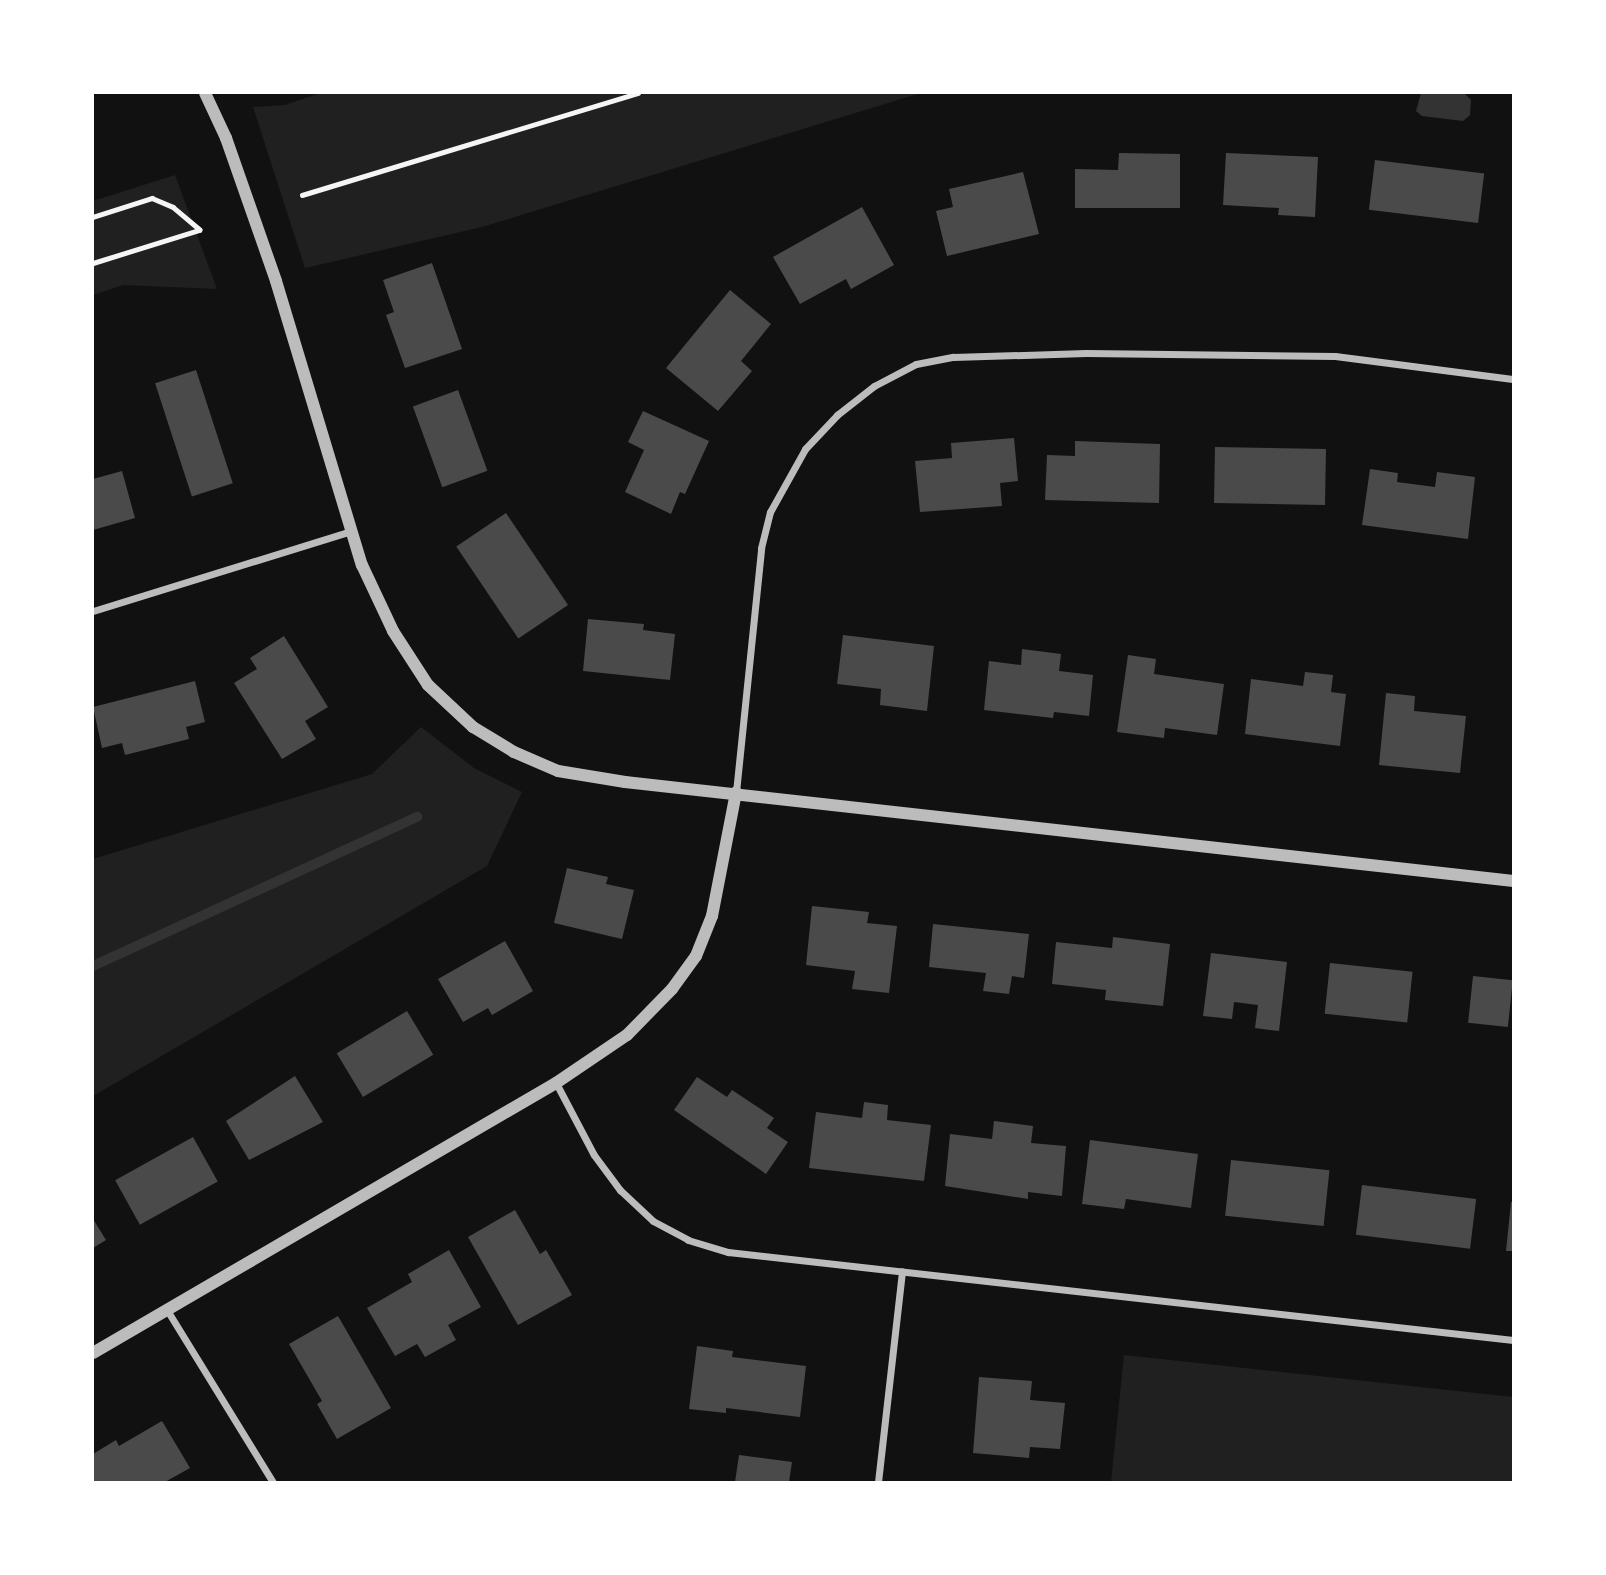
<!DOCTYPE html>
<html>
<head>
<meta charset="utf-8">
<style>
	body { margin:0 }
	#map { position:relative; width:1606px; height:1575px; overflow:hidden; background:#111; font-family:Merriweather,serif }
	div>[style] { position:absolute }
	.green>* { inset:0; background:#202020 }
	.water>* { inset:0; background:#333 }
	.stream>* { height:10px; margin:-5px; padding:0 5px; transform-origin:5px; border-radius:5px; background:#333 }
	.building>* { inset:0; background:#4a4a4a; transform-origin:0 0 }
	.path>* { height:4.5px; margin:-2.25px; padding:0 2.25px; transform-origin:2.25px; border-radius:2.25px; background:#f5f5f5 }
	.minor>* { height:7px; margin:-3.5px; padding:0 3.5px; transform-origin:3.5px; border-radius:3.5px; background:#bcbcbc }
	.tertiary>* { height:12px; margin:-6px; padding:0 6px; transform-origin:6px; border-radius:6px; background:#bcbcbc }
	span { translate:-50% -50%; white-space:nowrap; text-align:center; line-height:1.15; -webkit-text-stroke:7px #fff; paint-order:stroke }
	.frame { position:absolute; inset:0; border:94px solid #fff; pointer-events:none }
</style>
</head>
<body>
<div id="map">
	<div class="green">
		<i style="clip-path:polygon(320px 93px,921px 93px,482px 227px,305px 268px,253px 107px,285px 105px)"></i>
		<i style="clip-path:polygon(175px 175px,217px 289px,123px 285px,93px 295px,93px 201px)"></i>
		<i style="clip-path:polygon(421px 727px,474px 768px,522px 792px,487px 866px,93px 1096px,93px 859px,372px 774px)"></i>
		<i style="clip-path:polygon(1124px 1355px,1513px 1397px,1513px 1482px,1111px 1482px)"></i>
	</div>
	<div class="water">
		<i style="clip-path:polygon(1421px 93px,1465px 94px,1471px 100px,1470px 115px,1463px 121px,1422px 116px,1416px 111px)"></i>
	</div>
	<div class="stream">
		<i style="left:93px;top:966px;width:357px;rotate:-24.7deg"></i>
	</div>
	<div class="building">
		<i style="clip-path:polygon(1119px 153px,1180px 154px,1180px 208px,1075px 208px,1075px 169px,1118px 170px)"></i>
		<i style="clip-path:polygon(1226px 153px,1318px 157px,1315px 217px,1278px 215px,1279px 208px,1223px 205px)"></i>
		<i style="left:1375px;top:160px;width:110px;height:50px;rotate:7deg"></i>
		<i style="clip-path:polygon(1023px 172px,1039px 234px,947px 256px,936px 211px,953px 207px,949px 189px)"></i>
		<i style="clip-path:polygon(862px 207px,894px 265px,851px 289px,846px 279px,800px 304px,773px 257px)"></i>
		<i style="clip-path:polygon(432px 263px,462px 349px,405px 368px,386px 315px,394px 312px,383px 280px)"></i>
		<i style="clip-path:polygon(730px 290px,771px 324px,741px 361px,752px 371px,718px 411px,666px 368px)"></i>
		<i style="left:196px;top:370px;width:119px;height:43px;rotate:72deg"></i>
		<i style="left:458px;top:390px;width:86px;height:48px;rotate:70deg"></i>
		<i style="clip-path:polygon(643px 411px,709px 441px,685px 494px,680px 492px,671px 514px,625px 492px,644px 450px,628px 442px)"></i>
		<i style="clip-path:polygon(1014px 438px,1018px 481px,1000px 483px,1002px 506px,920px 512px,915px 461px,952px 458px,951px 443px)"></i>
		<i style="clip-path:polygon(1075px 441px,1160px 444px,1159px 503px,1045px 500px,1047px 455px,1075px 456px)"></i>
		<i style="left:1215px;top:447px;width:111px;height:56px;rotate:1deg"></i>
		<i style="clip-path:polygon(1370px 469px,1398px 473px,1397px 482px,1435px 487px,1437px 472px,1475px 477px,1468px 539px,1362px 525px)"></i>
		<i style="clip-path:polygon(122px 471px,135px 518px,93px 530px,93px 479px)"></i>
		<i style="left:506px;top:513px;width:111px;height:60px;rotate:56deg"></i>
		<i style="clip-path:polygon(588px 619px,644px 624px,643px 630px,675px 634px,670px 680px,583px 671px)"></i>
		<i style="clip-path:polygon(843px 635px,934px 646px,927px 711px,880px 705px,881px 689px,837px 684px)"></i>
		<i style="clip-path:polygon(284px 636px,328px 707px,305px 721px,316px 739px,282px 759px,234px 683px,257px 669px,250px 658px)"></i>
		<i style="clip-path:polygon(1022px 649px,1061px 654px,1059px 671px,1093px 675px,1089px 716px,1054px 712px,1053px 718px,984px 710px,989px 661px,1021px 665px)"></i>
		<i style="clip-path:polygon(1128px 655px,1156px 659px,1154px 674px,1224px 684px,1217px 735px,1165px 728px,1164px 738px,1117px 732px)"></i>
		<i style="clip-path:polygon(1305px 672px,1333px 675px,1331px 692px,1346px 694px,1340px 746px,1245px 734px,1251px 679px,1303px 686px)"></i>
		<i style="clip-path:polygon(195px 681px,205px 722px,186px 727px,189px 739px,125px 755px,122px 743px,102px 748px,93px 707px)"></i>
		<i style="clip-path:polygon(1386px 693px,1415px 696px,1414px 711px,1466px 716px,1460px 773px,1379px 765px)"></i>
		<i style="clip-path:polygon(567px 868px,608px 877px,606px 884px,634px 890px,622px 939px,554px 923px)"></i>
		<i style="clip-path:polygon(812px 906px,869px 912px,867px 923px,897px 926px,889px 993px,852px 989px,855px 971px,806px 965px)"></i>
		<i style="clip-path:polygon(933px 924px,1029px 934px,1024px 978px,1012px 976px,1009px 994px,983px 991px,986px 973px,929px 967px)"></i>
		<i style="clip-path:polygon(1113px 937px,1170px 944px,1163px 1006px,1105px 1000px,1106px 990px,1052px 984px,1056px 942px,1112px 948px)"></i>
		<i style="clip-path:polygon(505px 941px,533px 991px,492px 1015px,488px 1008px,463px 1022px,438px 979px)"></i>
		<i style="clip-path:polygon(1211px 953px,1287px 962px,1279px 1031px,1255px 1028px,1258px 1005px,1234px 1002px,1232px 1019px,1203px 1016px)"></i>
		<i style="left:1330px;top:963px;width:83px;height:51px;rotate:6deg"></i>
		<i style="left:1473px;top:976px;width:40px;height:47px;rotate:6deg"></i>
		<i style="left:407px;top:1011px;width:51px;height:82px;rotate:59deg"></i>
		<i style="clip-path:polygon(295px 1076px,323px 1122px,249px 1160px,226px 1121px)"></i>
		<i style="clip-path:polygon(697px 1077px,727px 1097px,732px 1090px,774px 1118px,767px 1128px,788px 1142px,766px 1174px,674px 1110px)"></i>
		<i style="clip-path:polygon(864px 1102px,888px 1105px,887px 1120px,931px 1125px,924px 1181px,809px 1168px,816px 1112px,862px 1118px)"></i>
		<i style="clip-path:polygon(994px 1121px,1033px 1126px,1031px 1143px,1066px 1146px,1062px 1196px,1028px 1192px,1028px 1199px,945px 1186px,950px 1134px,992px 1139px)"></i>
		<i style="left:193px;top:1137px;width:51px;height:89px;rotate:61deg"></i>
		<i style="clip-path:polygon(1090px 1140px,1198px 1154px,1191px 1208px,1126px 1199px,1124px 1209px,1082px 1204px)"></i>
		<i style="left:1231px;top:1160px;width:99px;height:56px;rotate:6deg"></i>
		<i style="left:1362px;top:1185px;width:115px;height:50px;rotate:7deg"></i>
		<i style="clip-path:polygon(1511px 1202px,1513px 1202px,1513px 1251px,1506px 1251px)"></i>
		<i style="clip-path:polygon(515px 1210px,540px 1254px,546px 1250px,572px 1295px,518px 1325px,468px 1237px)"></i>
		<i style="clip-path:polygon(93px 1219px,106px 1240px,93px 1248px)"></i>
		<i style="clip-path:polygon(449px 1250px,481px 1307px,448px 1325px,456px 1340px,425px 1357px,417px 1344px,395px 1356px,367px 1308px,412px 1282px,408px 1274px)"></i>
		<i style="clip-path:polygon(338px 1316px,391px 1408px,337px 1439px,317px 1404px,322px 1401px,289px 1344px)"></i>
		<i style="clip-path:polygon(697px 1346px,733px 1351px,732px 1357px,806px 1366px,800px 1417px,726px 1408px,726px 1413px,689px 1409px)"></i>
		<i style="clip-path:polygon(979px 1377px,1032px 1381px,1030px 1400px,1065px 1403px,1060px 1449px,1030px 1447px,1029px 1458px,973px 1453px)"></i>
		<i style="clip-path:polygon(162px 1421px,190px 1468px,165px 1482px,93px 1482px,93px 1454px,116px 1440px,119px 1446px)"></i>
		<i style="clip-path:polygon(739px 1455px,792px 1462px,789px 1482px,735px 1482px)"></i>
	</div>
	<div class="path">
		<i style="left:302px;top:195px;width:351px;rotate:-16.9deg"></i>
		<i style="left:93px;top:217px;width:62px;rotate:-17.9deg"></i>
		<i style="left:152px;top:198px;width:23px;rotate:23deg"></i>
		<i style="left:173px;top:207px;width:35px;rotate:40deg"></i>
		<i style="left:93px;top:263px;width:111px;rotate:-17.3deg"></i>
	</div>
	<div class="minor">
		<i style="left:93px;top:611px;width:270px;rotate:-17.2deg"></i>
		<i style="left:736px;top:792px;width:245px;rotate:-84.1deg"></i>
		<i style="left:761px;top:548px;width:37px;rotate:-76deg"></i>
		<i style="left:770px;top:512px;width:72px;rotate:-60.9deg"></i>
		<i style="left:805px;top:449px;width:47px;rotate:-46.7deg"></i>
		<i style="left:837px;top:415px;width:47px;rotate:-38.1deg"></i>
		<i style="left:874px;top:386px;width:47px;rotate:-27.6deg"></i>
		<i style="left:916px;top:364px;width:38px;rotate:-11deg"></i>
		<i style="left:953px;top:357px;width:133px;rotate:-1.7deg"></i>
		<i style="left:1086px;top:353px;width:249px;rotate:0.7deg"></i>
		<i style="left:1335px;top:356px;width:179px;rotate:7.4deg"></i>
		<i style="left:556px;top:1083px;width:81px;rotate:62.2deg"></i>
		<i style="left:594px;top:1155px;width:44px;rotate:53.4deg"></i>
		<i style="left:620px;top:1190px;width:45px;rotate:43.2deg"></i>
		<i style="left:653px;top:1221px;width:40px;rotate:28deg"></i>
		<i style="left:688px;top:1240px;width:42px;rotate:16.7deg"></i>
		<i style="left:728px;top:1252px;width:790px;rotate:6.4deg"></i>
		<i style="left:167px;top:1310px;width:202px;rotate:58.4deg"></i>
		<i style="left:878px;top:1482px;width:212px;rotate:-83.5deg"></i>
	</div>
	<div class="tertiary">
		<i style="left:205px;top:93px;width:50px;rotate:65deg"></i>
		<i style="left:226px;top:138px;width:151px;rotate:70.7deg"></i>
		<i style="left:276px;top:281px;width:297px;rotate:73.2deg"></i>
		<i style="left:362px;top:565px;width:73px;rotate:64.8deg"></i>
		<i style="left:393px;top:631px;width:64px;rotate:57.1deg"></i>
		<i style="left:428px;top:685px;width:62px;rotate:43deg"></i>
		<i style="left:473px;top:727px;width:48px;rotate:31.4deg"></i>
		<i style="left:514px;top:752px;width:48px;rotate:23.4deg"></i>
		<i style="left:558px;top:771px;width:68px;rotate:9.3deg"></i>
		<i style="left:625px;top:782px;width:894px;rotate:6.36deg"></i>
		<i style="left:93px;top:1353px;width:536px;rotate:-30.25deg"></i>
		<i style="left:556px;top:1083px;width:86px;rotate:-34.1deg"></i>
		<i style="left:627px;top:1035px;width:64px;rotate:-45.6deg"></i>
		<i style="left:672px;top:989px;width:41px;rotate:-54deg"></i>
		<i style="left:696px;top:956px;width:43px;rotate:-68.2deg"></i>
		<i style="left:712px;top:916px;width:126px;rotate:-79deg"></i>
	</div>
	<div class="frame"></div>
</div>
</body>
</html>
